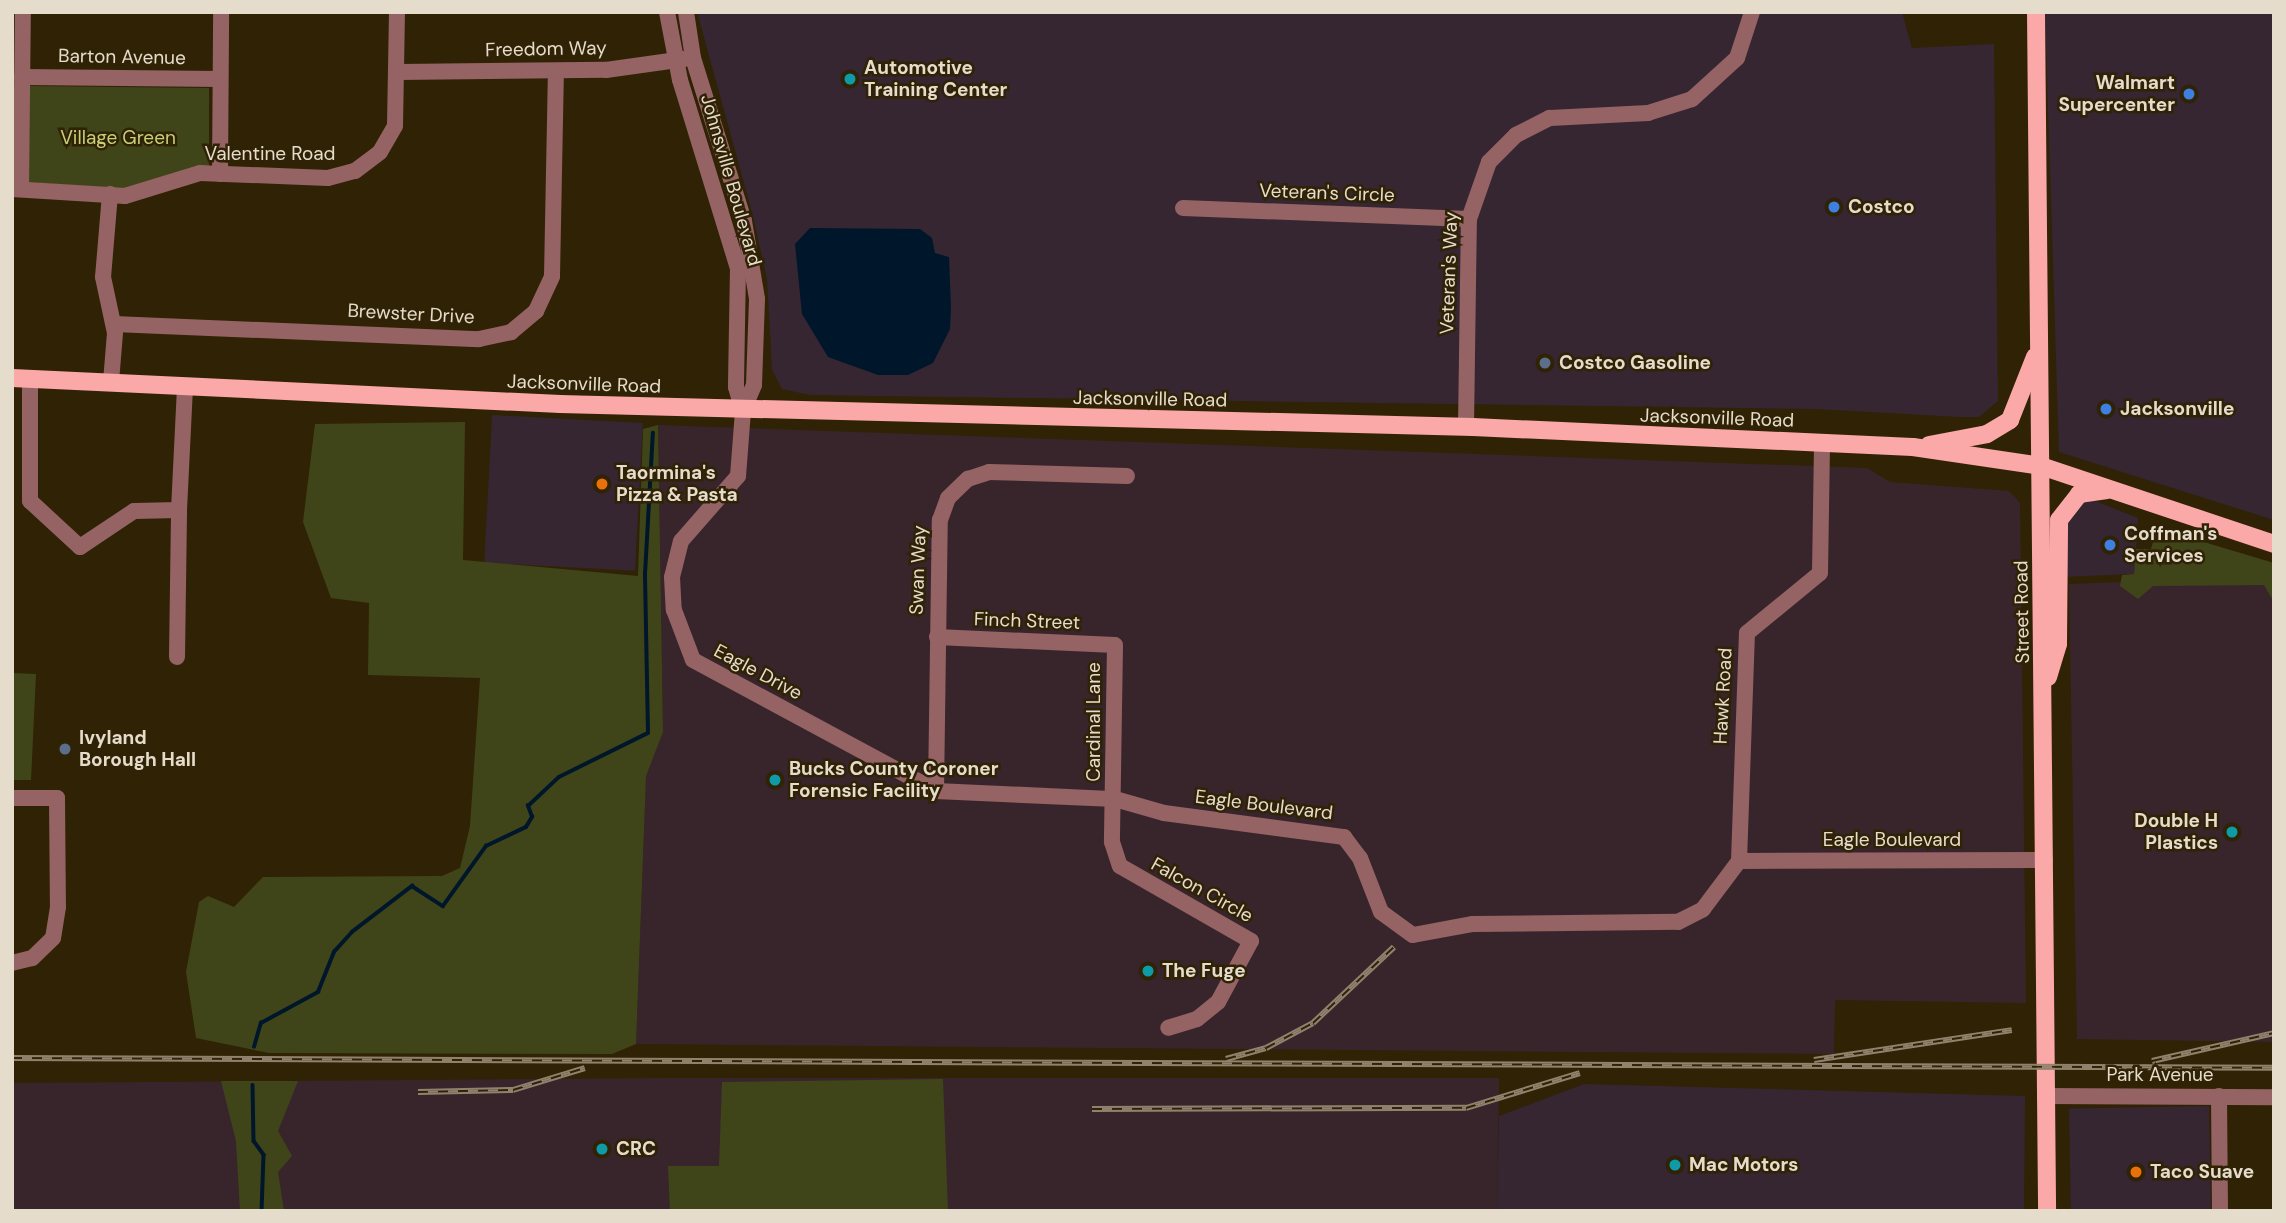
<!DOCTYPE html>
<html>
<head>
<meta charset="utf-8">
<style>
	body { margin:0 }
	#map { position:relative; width:2286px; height:1223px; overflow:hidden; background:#302205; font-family:"DM Sans",sans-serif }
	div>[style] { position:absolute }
	.commercial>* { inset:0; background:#352632; transform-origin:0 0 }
	.industrial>* { inset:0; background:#38252c }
	.green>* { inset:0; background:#404519 }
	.water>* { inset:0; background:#00162a }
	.stream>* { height:3.5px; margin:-1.75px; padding:0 1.75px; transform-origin:1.75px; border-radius:1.75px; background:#00162a }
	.minor>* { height:16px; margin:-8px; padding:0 8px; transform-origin:8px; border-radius:8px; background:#956363 }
	.major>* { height:18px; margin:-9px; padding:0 9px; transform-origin:9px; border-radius:9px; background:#fba8a8 }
	.rail>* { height:6px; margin-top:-3px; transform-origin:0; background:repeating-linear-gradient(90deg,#302205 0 10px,#8f836d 0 20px); box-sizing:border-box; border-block:2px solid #8f836d }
	.dots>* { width:19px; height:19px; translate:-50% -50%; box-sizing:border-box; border:4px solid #302205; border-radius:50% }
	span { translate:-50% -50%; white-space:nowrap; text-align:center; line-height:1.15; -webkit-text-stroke:5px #302205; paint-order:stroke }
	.street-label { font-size:19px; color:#e5dccc }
	.poi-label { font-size:19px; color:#e5dccc; font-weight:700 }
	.left { translate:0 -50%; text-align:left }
	.right { translate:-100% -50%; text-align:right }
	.park-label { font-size:19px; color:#c6d177 }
	.frame { position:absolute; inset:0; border:14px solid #e5dccc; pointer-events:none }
</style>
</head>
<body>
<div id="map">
	<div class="commercial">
		<i style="clip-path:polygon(697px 12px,1902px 12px,1912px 48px,1994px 44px,1998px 401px,1979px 417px,1959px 417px,1816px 409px,810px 395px,782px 389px,772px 370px,767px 279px,752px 212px)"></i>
		<i style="clip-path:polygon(2045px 12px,2274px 12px,2274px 520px,2059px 452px)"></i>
		<i style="left:492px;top:415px;width:151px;height:148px;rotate:3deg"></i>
		<i style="clip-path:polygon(2090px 499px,2138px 518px,2134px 574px,2062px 577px,2062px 526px,2079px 500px)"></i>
		<i style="clip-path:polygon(1584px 1084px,2025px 1096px,2024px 1211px,1497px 1211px,1499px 1116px)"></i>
		<i style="left:2209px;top:1106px;width:105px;height:140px;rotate:89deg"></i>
	</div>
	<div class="industrial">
		<i style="clip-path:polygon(658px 425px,1867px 468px,1890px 482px,2009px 491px,2020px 503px,2026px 1003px,1835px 1000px,1834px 1054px,636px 1044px,646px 775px,663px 732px)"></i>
		<i style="clip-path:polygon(2149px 581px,2274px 583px,2274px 1042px,2077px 1039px,2069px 584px)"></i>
		<i style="clip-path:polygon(666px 1078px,1499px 1078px,1497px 1211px,12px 1211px,12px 1083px)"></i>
	</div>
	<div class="green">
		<i style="clip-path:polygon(30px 86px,209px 88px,209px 165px,125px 189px,27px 182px)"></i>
		<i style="clip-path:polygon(465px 422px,463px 560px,638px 576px,643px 429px,658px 425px,663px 732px,646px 776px,636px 1044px,612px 1054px,269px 1053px,196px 1038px,186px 972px,199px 902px,208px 896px,234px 907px,263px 877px,442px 876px,460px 868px,470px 826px,480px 678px,368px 675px,369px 603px,331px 598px,303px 522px,315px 424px)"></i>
		<i style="clip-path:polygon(2157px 528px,2274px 563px,2274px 602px,2264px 585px,2153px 586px,2138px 599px,2120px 586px,2122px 575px,2134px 574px,2136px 549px,2151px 549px)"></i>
		<i style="clip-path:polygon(12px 673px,36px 674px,31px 780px,12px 780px)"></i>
		<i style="clip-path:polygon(943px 1079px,948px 1211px,670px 1211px,668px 1166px,719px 1166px,722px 1082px)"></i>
		<i style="clip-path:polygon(221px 1081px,298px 1081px,278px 1131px,292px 1156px,278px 1172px,284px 1211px,240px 1211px,236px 1141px)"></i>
	</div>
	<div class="water">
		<i style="clip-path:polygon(810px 228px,920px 229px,932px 238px,935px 253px,949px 257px,951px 308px,950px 329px,933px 363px,908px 375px,878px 375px,828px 357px,802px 314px,795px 244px)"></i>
	</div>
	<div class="stream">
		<i style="left:254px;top:1047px;width:25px;rotate:-74deg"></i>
		<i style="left:261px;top:1023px;width:65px;rotate:-28.5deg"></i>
		<i style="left:318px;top:992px;width:43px;rotate:-68.2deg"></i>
		<i style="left:334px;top:952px;width:27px;rotate:-48deg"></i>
		<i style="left:352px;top:932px;width:76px;rotate:-37.5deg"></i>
		<i style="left:412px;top:886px;width:37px;rotate:33deg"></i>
		<i style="left:443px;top:906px;width:74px;rotate:-54.4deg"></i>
		<i style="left:486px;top:846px;width:44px;rotate:-25.4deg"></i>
		<i style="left:526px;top:827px;width:12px;rotate:-59deg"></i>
		<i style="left:532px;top:817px;width:12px;rotate:-110deg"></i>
		<i style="left:528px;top:806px;width:42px;rotate:-43.1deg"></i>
		<i style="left:559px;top:777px;width:99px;rotate:-26.3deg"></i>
		<i style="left:648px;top:733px;width:159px;rotate:-91.1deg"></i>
		<i style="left:645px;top:574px;width:141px;rotate:-86.8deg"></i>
		<i style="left:253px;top:1085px;width:56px;rotate:89deg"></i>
		<i style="left:254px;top:1141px;width:17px;rotate:54deg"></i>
		<i style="left:264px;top:1155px;width:56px;rotate:92deg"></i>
	</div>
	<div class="minor">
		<i style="left:667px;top:12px;width:69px;rotate:79.2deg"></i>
		<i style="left:680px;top:80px;width:197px;rotate:72.9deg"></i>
		<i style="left:738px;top:268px;width:119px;rotate:91deg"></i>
		<i style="left:736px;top:387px;width:25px;rotate:74deg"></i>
		<i style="left:686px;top:12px;width:47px;rotate:81.3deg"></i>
		<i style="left:693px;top:58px;width:171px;rotate:72.6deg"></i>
		<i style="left:744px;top:221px;width:79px;rotate:80.5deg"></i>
		<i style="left:757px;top:299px;width:86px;rotate:92deg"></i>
		<i style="left:754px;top:385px;width:28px;rotate:113deg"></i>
		<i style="left:743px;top:411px;width:65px;rotate:94.4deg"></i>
		<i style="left:738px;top:476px;width:86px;rotate:131.2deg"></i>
		<i style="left:681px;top:541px;width:37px;rotate:104deg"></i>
		<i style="left:672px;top:577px;width:33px;rotate:87deg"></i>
		<i style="left:674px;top:610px;width:53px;rotate:69.2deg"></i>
		<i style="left:693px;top:660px;width:276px;rotate:28.3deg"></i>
		<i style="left:936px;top:791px;width:179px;rotate:2.6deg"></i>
		<i style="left:1115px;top:799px;width:51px;rotate:15.9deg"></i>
		<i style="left:1164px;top:813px;width:182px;rotate:7.6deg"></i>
		<i style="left:1344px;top:837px;width:26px;rotate:53deg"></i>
		<i style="left:1360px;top:858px;width:58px;rotate:68.7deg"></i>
		<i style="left:1381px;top:912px;width:39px;rotate:36deg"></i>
		<i style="left:1413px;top:935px;width:61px;rotate:-10.4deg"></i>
		<i style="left:1473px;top:924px;width:205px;rotate:-0.6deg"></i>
		<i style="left:1678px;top:922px;width:28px;rotate:-27deg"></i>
		<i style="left:1703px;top:909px;width:60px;rotate:-53.1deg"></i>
		<i style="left:399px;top:72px;width:207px;rotate:-0.6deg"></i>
		<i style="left:606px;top:70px;width:79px;rotate:-8deg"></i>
		<i style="left:22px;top:77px;width:198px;rotate:0.6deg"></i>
		<i style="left:220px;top:174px;width:162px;rotate:-89.6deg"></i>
		<i style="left:12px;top:189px;width:113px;rotate:3.5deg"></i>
		<i style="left:125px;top:196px;width:78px;rotate:-17deg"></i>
		<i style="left:200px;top:173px;width:128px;rotate:2.2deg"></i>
		<i style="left:328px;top:178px;width:28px;rotate:-15deg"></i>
		<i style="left:355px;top:171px;width:31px;rotate:-37deg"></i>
		<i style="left:380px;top:152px;width:30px;rotate:-60deg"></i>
		<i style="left:395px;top:126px;width:114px;rotate:-89deg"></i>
		<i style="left:21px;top:189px;width:177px;rotate:-89.4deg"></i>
		<i style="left:110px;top:194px;width:83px;rotate:94.8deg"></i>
		<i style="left:103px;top:277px;width:57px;rotate:77.9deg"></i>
		<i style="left:115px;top:333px;width:49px;rotate:94.7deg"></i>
		<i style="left:1183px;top:208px;width:286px;rotate:2.2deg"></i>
		<i style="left:114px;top:324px;width:365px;rotate:2.4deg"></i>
		<i style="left:479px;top:339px;width:33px;rotate:-12deg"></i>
		<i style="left:511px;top:332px;width:33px;rotate:-40deg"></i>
		<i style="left:536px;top:311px;width:38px;rotate:-65deg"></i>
		<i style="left:552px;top:276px;width:205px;rotate:-88.9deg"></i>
		<i style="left:30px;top:380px;width:121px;rotate:90deg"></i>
		<i style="left:30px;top:501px;width:68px;rotate:42.6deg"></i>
		<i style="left:80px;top:547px;width:65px;rotate:-33.7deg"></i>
		<i style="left:134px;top:511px;width:45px;rotate:-1.3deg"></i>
		<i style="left:179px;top:510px;width:123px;rotate:-87.2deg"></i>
		<i style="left:1466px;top:427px;width:208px;rotate:-89.2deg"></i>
		<i style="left:1469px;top:219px;width:60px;rotate:-70.7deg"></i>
		<i style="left:1489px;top:162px;width:38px;rotate:-45deg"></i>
		<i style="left:1516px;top:135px;width:38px;rotate:-27deg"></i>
		<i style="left:1550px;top:118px;width:98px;rotate:-2.9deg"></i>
		<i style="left:1648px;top:113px;width:46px;rotate:-17.7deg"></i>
		<i style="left:1692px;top:99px;width:61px;rotate:-42.3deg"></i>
		<i style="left:1737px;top:58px;width:48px;rotate:-71.9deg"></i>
		<i style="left:937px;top:637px;width:178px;rotate:2.6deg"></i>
		<i style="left:1115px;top:645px;width:197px;rotate:90.9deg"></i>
		<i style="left:1112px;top:842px;width:25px;rotate:72deg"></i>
		<i style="left:1120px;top:866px;width:151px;rotate:29.8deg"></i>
		<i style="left:1251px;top:941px;width:69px;rotate:118.4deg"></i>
		<i style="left:1218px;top:1002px;width:27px;rotate:141deg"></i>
		<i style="left:1197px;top:1019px;width:30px;rotate:163deg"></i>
		<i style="left:177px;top:657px;width:147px;rotate:-89.2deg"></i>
		<i style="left:936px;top:791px;width:271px;rotate:-89.2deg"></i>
		<i style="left:940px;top:520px;width:23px;rotate:-70deg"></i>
		<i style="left:948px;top:498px;width:28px;rotate:-44deg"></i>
		<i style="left:968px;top:479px;width:22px;rotate:-18deg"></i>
		<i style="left:989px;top:472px;width:138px;rotate:1.7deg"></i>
		<i style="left:12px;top:798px;width:45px"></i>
		<i style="left:57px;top:798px;width:109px;rotate:89.5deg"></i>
		<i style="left:58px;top:907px;width:31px;rotate:99deg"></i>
		<i style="left:53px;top:938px;width:29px;rotate:136deg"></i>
		<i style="left:32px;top:958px;width:21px;rotate:166deg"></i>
		<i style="left:1739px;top:861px;width:228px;rotate:-88deg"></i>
		<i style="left:1747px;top:633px;width:94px;rotate:-39.4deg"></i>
		<i style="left:1820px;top:573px;width:131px;rotate:-89.1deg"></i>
		<i style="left:1739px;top:861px;width:306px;rotate:-0.2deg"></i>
		<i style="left:2045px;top:1096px;width:229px;rotate:0.3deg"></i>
		<i style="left:2219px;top:1096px;width:115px;rotate:89.5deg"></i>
	</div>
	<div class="major">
		<i style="left:2036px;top:12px;width:1199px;rotate:89.47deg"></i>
		<i style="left:12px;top:378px;width:549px;rotate:2.72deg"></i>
		<i style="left:560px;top:404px;width:913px;rotate:1.44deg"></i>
		<i style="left:1473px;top:427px;width:440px;rotate:2.6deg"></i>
		<i style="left:1913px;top:447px;width:129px;rotate:8.4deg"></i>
		<i style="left:2041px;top:466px;width:246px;rotate:18.5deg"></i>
		<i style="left:1929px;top:445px;width:59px;rotate:-10.7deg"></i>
		<i style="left:1987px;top:434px;width:27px;rotate:-31deg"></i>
		<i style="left:2010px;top:420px;width:68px;rotate:-68.4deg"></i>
		<i style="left:2048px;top:677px;width:34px;rotate:-73deg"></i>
		<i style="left:2058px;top:644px;width:124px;rotate:-89.5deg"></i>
		<i style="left:2059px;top:520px;width:33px;rotate:-52deg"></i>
		<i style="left:2079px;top:494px;width:28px;rotate:-8deg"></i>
	</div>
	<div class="rail">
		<i style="left:12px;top:1058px;width:2262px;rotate:0.25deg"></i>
		<i style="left:1226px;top:1059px;width:41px;rotate:-15.4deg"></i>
		<i style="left:1266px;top:1048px;width:53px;rotate:-28deg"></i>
		<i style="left:1313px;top:1023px;width:111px;rotate:-43.2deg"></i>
		<i style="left:1814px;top:1060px;width:200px;rotate:-8.6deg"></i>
		<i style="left:2152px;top:1061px;width:125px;rotate:-12.9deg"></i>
		<i style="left:418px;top:1092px;width:95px;rotate:-1.2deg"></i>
		<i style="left:513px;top:1090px;width:75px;rotate:-17deg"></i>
		<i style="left:1092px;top:1109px;width:374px;rotate:-0.2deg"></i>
		<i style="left:1466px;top:1108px;width:119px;rotate:-17.1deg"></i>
	</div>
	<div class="dots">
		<i style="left:850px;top:79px;background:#0f9aa8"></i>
		<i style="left:2189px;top:94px;background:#3f7fe0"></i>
		<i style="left:1834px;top:207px;background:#3f7fe0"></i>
		<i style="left:1545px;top:363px;background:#5c6f8a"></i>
		<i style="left:2106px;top:409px;background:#3f7fe0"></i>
		<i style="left:602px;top:484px;background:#e8710a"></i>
		<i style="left:2110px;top:545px;background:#3f7fe0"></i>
		<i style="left:65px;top:749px;background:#5c6f8a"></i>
		<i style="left:775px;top:780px;background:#0f9aa8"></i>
		<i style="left:2232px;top:832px;background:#0f9aa8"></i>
		<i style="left:1148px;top:971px;background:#0f9aa8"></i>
		<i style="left:602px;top:1149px;background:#0f9aa8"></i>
		<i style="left:1675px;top:1165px;background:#0f9aa8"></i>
		<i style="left:2136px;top:1172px;background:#e8710a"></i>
	</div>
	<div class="street-label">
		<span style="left:546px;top:49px;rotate:-1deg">Freedom Way</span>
		<span style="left:122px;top:57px;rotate:1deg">Barton Avenue</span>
		<span style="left:270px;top:154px">Valentine Road</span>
		<span style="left:731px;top:180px;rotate:74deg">Johnsville Boulevard</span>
		<span style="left:1327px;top:193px;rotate:2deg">Veteran's Circle</span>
		<span style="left:1449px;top:273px;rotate:-88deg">Veteran's Way</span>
		<span style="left:411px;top:314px;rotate:3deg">Brewster Drive</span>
		<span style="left:584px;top:384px;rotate:2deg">Jacksonville Road</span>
		<span style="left:1150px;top:399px;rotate:1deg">Jacksonville Road</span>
		<span style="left:1717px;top:418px;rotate:2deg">Jacksonville Road</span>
		<span style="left:918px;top:570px;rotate:-88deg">Swan Way</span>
		<span style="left:2022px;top:612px;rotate:-91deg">Street Road</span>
		<span style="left:1027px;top:621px;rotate:2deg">Finch Street</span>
		<span style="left:758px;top:672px;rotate:28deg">Eagle Drive</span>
		<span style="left:1723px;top:696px;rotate:-87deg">Hawk Road</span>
		<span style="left:1094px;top:722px;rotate:-90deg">Cardinal Lane</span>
		<span style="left:1264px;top:805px;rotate:7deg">Eagle Boulevard</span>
		<span style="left:1892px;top:840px">Eagle Boulevard</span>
		<span style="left:1202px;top:890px;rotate:29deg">Falcon Circle</span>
		<span style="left:2160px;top:1075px">Park Avenue</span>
	</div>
	<div class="poi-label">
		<span class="left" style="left:864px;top:79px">Automotive<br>Training Center</span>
		<span class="right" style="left:2175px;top:94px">Walmart<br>Supercenter</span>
		<span class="left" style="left:1848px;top:207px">Costco</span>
		<span class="left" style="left:1559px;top:363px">Costco Gasoline</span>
		<span class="left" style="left:2120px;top:409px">Jacksonville</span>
		<span class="left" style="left:616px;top:484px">Taormina's<br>Pizza &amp; Pasta</span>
		<span class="left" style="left:2124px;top:545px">Coffman's<br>Services</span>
		<span class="left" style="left:79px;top:749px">Ivyland<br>Borough Hall</span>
		<span class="left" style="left:789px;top:780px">Bucks County Coroner<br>Forensic Facility</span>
		<span class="right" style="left:2218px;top:832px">Double H<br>Plastics</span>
		<span class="left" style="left:1162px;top:971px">The Fuge</span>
		<span class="left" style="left:616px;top:1149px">CRC</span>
		<span class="left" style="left:1689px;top:1165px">Mac Motors</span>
		<span class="left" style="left:2150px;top:1172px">Taco Suave</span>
	</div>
	<div class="park-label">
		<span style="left:118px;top:138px">Village Green</span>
	</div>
	<div class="frame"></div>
</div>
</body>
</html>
